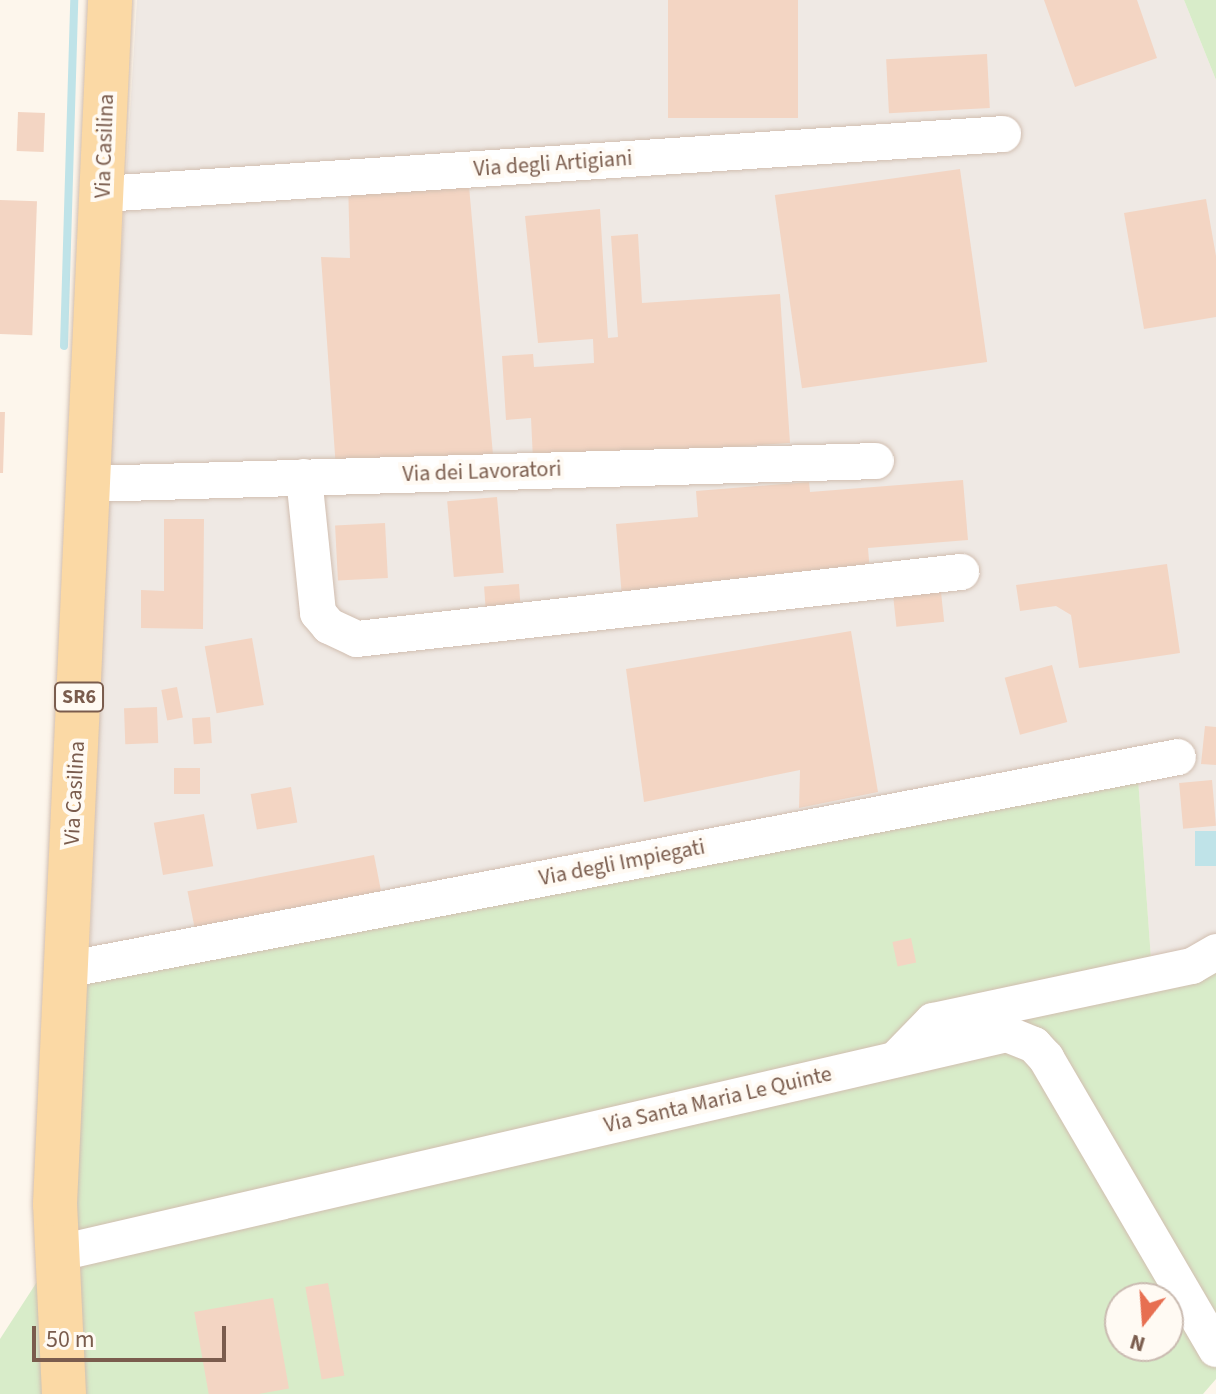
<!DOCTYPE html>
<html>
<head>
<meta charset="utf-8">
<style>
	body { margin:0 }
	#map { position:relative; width:1216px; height:1394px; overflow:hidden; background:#fdf6ec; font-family:"Source Sans 3",sans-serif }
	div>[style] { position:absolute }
	.industrial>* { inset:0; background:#efe9e4 }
	.green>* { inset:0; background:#d8ecc9 }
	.water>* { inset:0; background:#bfe3e8; transform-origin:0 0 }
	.stream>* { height:8px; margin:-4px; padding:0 4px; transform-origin:4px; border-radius:4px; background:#bfe3e8 }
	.building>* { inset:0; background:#f3d5c3; transform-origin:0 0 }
	.roads { filter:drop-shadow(0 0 2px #d1beb0) drop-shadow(0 0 2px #d1beb0) }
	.minor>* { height:36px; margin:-18px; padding:0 18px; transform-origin:18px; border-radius:18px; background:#fff }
	.major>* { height:44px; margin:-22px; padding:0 22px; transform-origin:22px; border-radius:22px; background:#fbd9a5 }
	span { translate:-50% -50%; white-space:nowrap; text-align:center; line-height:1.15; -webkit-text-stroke:8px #fffaf3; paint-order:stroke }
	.shield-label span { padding:2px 6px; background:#fffaf3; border:2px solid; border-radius:6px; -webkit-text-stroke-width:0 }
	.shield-label { font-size:20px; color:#7a5c4d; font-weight:700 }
	.street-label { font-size:22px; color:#7a5c4d }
	.north { position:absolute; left:1104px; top:1282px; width:80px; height:80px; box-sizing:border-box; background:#fffaf3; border:2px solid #cabbb1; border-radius:50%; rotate:197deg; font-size:22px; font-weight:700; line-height:32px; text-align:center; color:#7a5c4d }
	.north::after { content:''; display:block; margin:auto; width:28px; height:36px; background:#e76f51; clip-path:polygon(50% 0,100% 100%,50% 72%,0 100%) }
	.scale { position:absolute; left:32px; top:1326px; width:194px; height:36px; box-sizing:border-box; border:4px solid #7a5c4d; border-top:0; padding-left:10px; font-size:24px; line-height:28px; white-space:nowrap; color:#7a5c4d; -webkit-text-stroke:6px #fffaf3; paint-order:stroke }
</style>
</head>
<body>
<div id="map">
	<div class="industrial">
		<i style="clip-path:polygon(137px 0,1184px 0,1216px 80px,1216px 955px,1152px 974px,1137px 765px,90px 953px,106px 501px)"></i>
	</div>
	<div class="green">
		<i style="clip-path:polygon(1184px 0,1216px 0,1216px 80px)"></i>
		<i style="clip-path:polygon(evenodd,1137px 764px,1152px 973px,1216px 955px,1216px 1379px,1203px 1394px,0 1394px,0 1339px,55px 1254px,88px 971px,1137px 764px,1120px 1298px,1168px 1298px,1168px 1346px,1120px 1346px,1120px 1298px)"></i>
	</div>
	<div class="water">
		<i style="left:1216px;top:831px;width:35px;height:21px;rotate:90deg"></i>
	</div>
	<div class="stream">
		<i style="left:64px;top:346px;width:346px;rotate:-88.3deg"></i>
	</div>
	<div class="building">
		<i style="left:668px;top:0;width:130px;height:118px"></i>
		<i style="clip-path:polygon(1044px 0,1137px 0,1157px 58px,1075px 87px)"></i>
		<i style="left:987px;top:54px;width:54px;height:101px;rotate:87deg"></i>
		<i style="left:18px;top:112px;width:27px;height:39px;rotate:2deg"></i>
		<i style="left:960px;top:169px;width:195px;height:187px;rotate:82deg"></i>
		<i style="clip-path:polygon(468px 175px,494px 466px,336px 469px,321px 257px,350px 258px,348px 181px)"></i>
		<i style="clip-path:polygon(1206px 199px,1216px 256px,1216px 317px,1144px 329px,1124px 213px)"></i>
		<i style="left:0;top:200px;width:37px;height:134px;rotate:2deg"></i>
		<i style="clip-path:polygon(600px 209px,608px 338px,618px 337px,611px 236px,638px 234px,642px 303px,780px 294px,790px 443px,533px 460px,531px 418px,506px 420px,502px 356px,533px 354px,534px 367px,594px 363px,593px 339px,538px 343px,525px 216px)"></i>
		<i style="clip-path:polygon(0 412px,5px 412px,3px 473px,0 473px)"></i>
		<i style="clip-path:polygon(963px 480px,968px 540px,868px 548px,870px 573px,622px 598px,616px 524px,698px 517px,696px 491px,809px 482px,810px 492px)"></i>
		<i style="left:497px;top:497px;width:76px;height:50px;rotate:85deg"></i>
		<i style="clip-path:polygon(164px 519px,204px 519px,203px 629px,141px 628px,141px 590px,164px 591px)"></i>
		<i style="left:385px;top:523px;width:55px;height:50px;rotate:87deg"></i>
		<i style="clip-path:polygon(1167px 564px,1180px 653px,1079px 668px,1071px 615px,1056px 606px,1020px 611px,1016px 585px)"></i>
		<i style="left:519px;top:584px;width:27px;height:35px;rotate:86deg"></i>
		<i style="left:941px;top:592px;width:30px;height:48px;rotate:84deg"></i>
		<i style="clip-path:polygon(851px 631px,878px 792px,799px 808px,800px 770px,644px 802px,626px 669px)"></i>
		<i style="left:252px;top:638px;width:68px;height:48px;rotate:80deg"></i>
		<i style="left:1052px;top:665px;width:59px;height:49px;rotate:75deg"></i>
		<i style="left:177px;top:687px;width:31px;height:16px;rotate:79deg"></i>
		<i style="left:157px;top:707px;width:36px;height:33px;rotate:88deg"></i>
		<i style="left:210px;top:717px;width:26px;height:18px;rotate:86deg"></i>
		<i style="clip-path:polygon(1205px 726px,1216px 727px,1216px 765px,1201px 764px)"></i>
		<i style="left:174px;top:768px;width:26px;height:26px"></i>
		<i style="left:1212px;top:780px;width:46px;height:33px;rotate:85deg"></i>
		<i style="left:291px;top:787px;width:36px;height:41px;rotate:80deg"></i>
		<i style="left:204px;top:814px;width:53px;height:51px;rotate:80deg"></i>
		<i style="left:374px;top:855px;width:48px;height:190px;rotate:79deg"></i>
		<i style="left:911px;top:938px;width:25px;height:19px;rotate:78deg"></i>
		<i style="left:328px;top:1283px;width:94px;height:23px;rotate:80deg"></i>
		<i style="left:273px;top:1298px;width:92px;height:80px;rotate:80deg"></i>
	</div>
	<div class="roads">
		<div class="minor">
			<i style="left:103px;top:194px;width:902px;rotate:-3.81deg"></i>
			<i style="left:304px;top:477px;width:137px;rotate:84.1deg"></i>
			<i style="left:318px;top:613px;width:17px;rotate:50deg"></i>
			<i style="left:329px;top:626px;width:31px;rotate:25deg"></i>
			<i style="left:357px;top:639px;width:608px;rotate:-6.33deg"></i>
			<i style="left:89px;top:484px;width:787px;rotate:-1.67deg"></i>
			<i style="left:65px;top:970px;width:1133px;rotate:-10.83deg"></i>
			<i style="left:896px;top:1059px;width:53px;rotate:-45.8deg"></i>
			<i style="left:933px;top:1021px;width:265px;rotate:-12deg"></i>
			<i style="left:1192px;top:966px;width:28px;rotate:-30deg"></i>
			<i style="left:55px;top:1254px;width:977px;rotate:-13.01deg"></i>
			<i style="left:1007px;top:1034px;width:29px;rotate:22deg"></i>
			<i style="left:1034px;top:1045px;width:18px;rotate:47deg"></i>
			<i style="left:1046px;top:1058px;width:337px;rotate:59.7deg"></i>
		</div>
		<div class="major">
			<i style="left:64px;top:1394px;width:190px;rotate:-92.7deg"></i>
			<i style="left:55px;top:1204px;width:1205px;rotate:-87.38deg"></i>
		</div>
	</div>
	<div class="shield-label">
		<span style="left:79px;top:697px">SR6</span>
	</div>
	<div class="street-label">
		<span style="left:105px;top:146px;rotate:-88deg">Via Casilina</span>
		<span style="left:553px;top:164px;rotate:-4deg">Via degli Artigiani</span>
		<span style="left:482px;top:472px;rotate:-2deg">Via dei Lavoratori</span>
		<span style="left:75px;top:793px;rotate:-87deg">Via Casilina</span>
		<span style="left:622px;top:863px;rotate:-11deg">Via degli Impiegati</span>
		<span style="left:718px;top:1100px;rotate:-13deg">Via Santa Maria Le Quinte</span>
	</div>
	<div class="north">N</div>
	<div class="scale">50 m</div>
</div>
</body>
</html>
